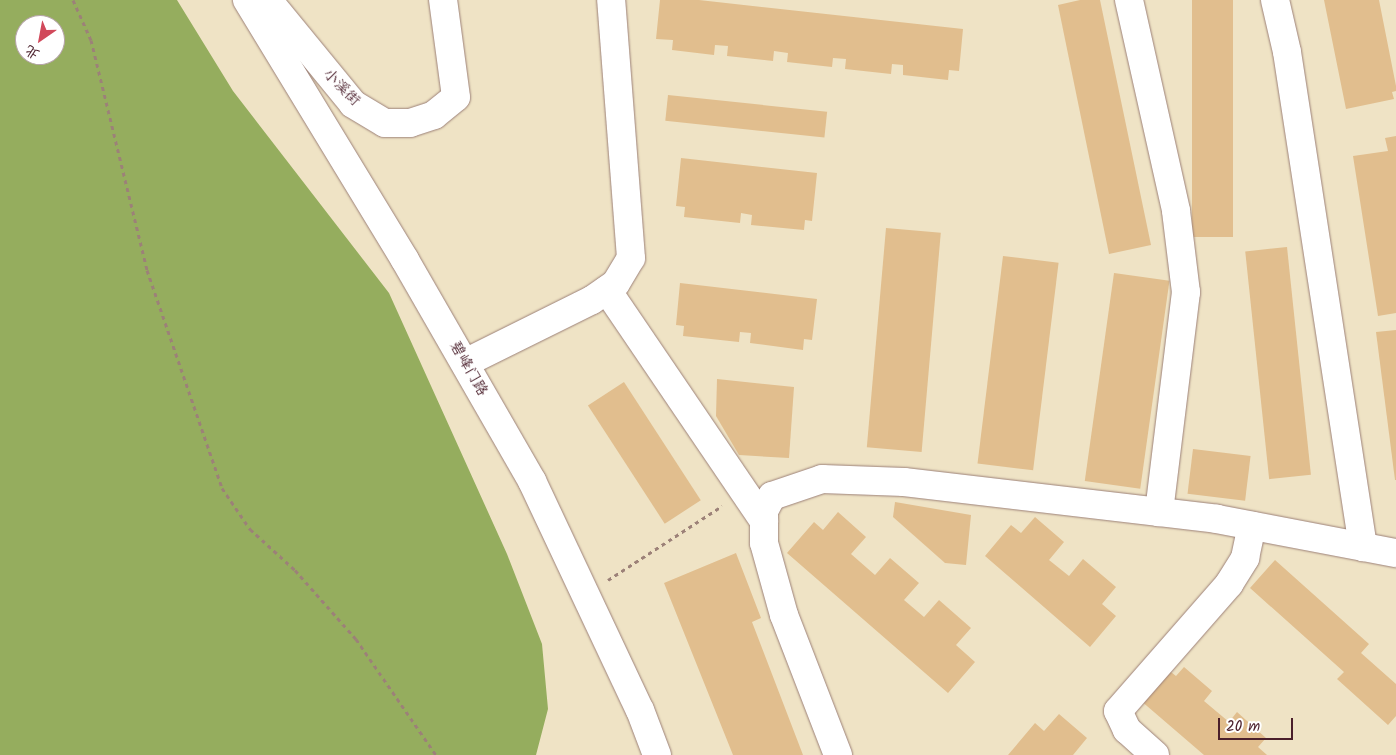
<!DOCTYPE html>
<html>
<head>
<meta charset="utf-8">
<style>
	body { margin:0 }
	#map { position:relative; width:1396px; height:755px; overflow:hidden; background:#efe3c5; font-family:Kalam,"LXGW WenKai TC",sans-serif }
	div>[style] { position:absolute }
	.forest>* { inset:0; background:#95ad5e }
	.building>* { inset:0; background:#e1be8e; transform-origin:0 0 }
	.path>* { height:3px; margin-top:-1.5px; transform-origin:0; background:repeating-linear-gradient(90deg,#9c8178 0 4px,transparent 0 8px) }
	.roads { filter:drop-shadow(0 0 1px #9c8178) drop-shadow(0 0 1px #9c8178) }
	.minor>* { height:28px; margin:-14px; padding:0 14px; transform-origin:14px; border-radius:14px; background:#fff }
	span { translate:-50% -50%; white-space:nowrap; text-align:center; line-height:1.15; -webkit-text-stroke:4px #fff; paint-order:stroke }
	.street-label { font-size:15px; color:#4a1f2b }
	.north { position:absolute; left:15px; top:15px; width:50px; height:50px; box-sizing:border-box; background:#fff; border:1px solid #b7a5aa; border-radius:50%; rotate:213deg; font-size:14px; font-weight:700; line-height:20px; text-align:center; color:#4a1f2b }
	.north::after { content:''; display:block; margin:auto; width:18px; height:22px; background:#d1495b; clip-path:polygon(50% 0,100% 100%,50% 72%,0 100%) }
	.scale { position:absolute; left:1218px; top:718px; width:75px; height:22px; box-sizing:border-box; border:2px solid #4a1f2b; border-top:0; padding-left:6px; font-size:15px; line-height:18px; white-space:nowrap; color:#4a1f2b; -webkit-text-stroke:4px #fff; paint-order:stroke }
</style>
</head>
<body>
<div id="map">
	<div class="forest">
		<i style="clip-path:polygon(evenodd,0 0,177px 0,233px 91px,389px 293px,507px 554px,542px 644px,548px 709px,536px 755px,0 755px,0 0,25px 25px,55px 25px,55px 55px,25px 55px,25px 25px)"></i>
	</div>
	<div class="building">
		<i style="clip-path:polygon(660px 0,699px 0,963px 29px,959px 71px,949px 70px,948px 80px,903px 75px,903px 65px,892px 64px,891px 74px,845px 69px,846px 59px,833px 58px,832px 67px,787px 62px,788px 53px,774px 51px,773px 61px,727px 56px,728px 46px,715px 45px,714px 55px,672px 50px,673px 40px,656px 39px)"></i>
		<i style="clip-path:polygon(1080px 0,1100px 0,1151px 245px,1109px 254px,1058px 5px)"></i>
		<i style="left:1192px;top:0;width:41px;height:237px"></i>
		<i style="clip-path:polygon(1324px 0,1379px 0,1396px 86px,1396px 91px,1392px 92px,1394px 99px,1346px 109px)"></i>
		<i style="left:668px;top:95px;width:160px;height:26px;rotate:6deg"></i>
		<i style="clip-path:polygon(1396px 136px,1396px 313px,1378px 316px,1353px 156px,1388px 151px,1385px 138px)"></i>
		<i style="clip-path:polygon(681px 158px,817px 173px,812px 221px,805px 220px,804px 230px,751px 225px,752px 215px,741px 213px,740px 223px,684px 217px,685px 207px,676px 206px)"></i>
		<i style="left:886px;top:228px;width:55px;height:220px;rotate:5deg"></i>
		<i style="left:1287px;top:247px;width:229px;height:42px;rotate:84deg"></i>
		<i style="left:1003px;top:256px;width:56px;height:209px;rotate:7deg"></i>
		<i style="left:1114px;top:273px;width:56px;height:210px;rotate:8deg"></i>
		<i style="clip-path:polygon(680px 283px,817px 299px,812px 340px,804px 339px,803px 350px,750px 343px,751px 333px,740px 332px,739px 342px,683px 336px,684px 326px,676px 325px)"></i>
		<i style="clip-path:polygon(1396px 330px,1396px 480px,1395px 480px,1376px 332px)"></i>
		<i style="clip-path:polygon(717px 379px,794px 387px,789px 458px,739px 455px,716px 416px)"></i>
		<i style="left:624px;top:382px;width:141px;height:43px;rotate:57deg"></i>
		<i style="left:1193px;top:449px;width:58px;height:45px;rotate:7deg"></i>
		<i style="clip-path:polygon(895px 502px,971px 515px,966px 565px,945px 563px,893px 517px)"></i>
		<i style="clip-path:polygon(838px 512px,866px 537px,851px 554px,875px 575px,890px 558px,919px 583px,904px 600px,924px 617px,939px 600px,971px 628px,956px 645px,975px 662px,948px 693px,787px 553px,814px 522px,823px 530px)"></i>
		<i style="clip-path:polygon(1035px 517px,1064px 542px,1049px 560px,1069px 576px,1083px 559px,1116px 587px,1102px 604px,1116px 616px,1090px 647px,985px 556px,1011px 525px,1021px 533px)"></i>
		<i style="clip-path:polygon(736px 553px,761px 618px,752px 622px,803px 755px,733px 755px,664px 583px)"></i>
		<i style="clip-path:polygon(1275px 560px,1369px 644px,1361px 653px,1396px 684px,1396px 716px,1388px 725px,1337px 679px,1344px 672px,1250px 588px)"></i>
		<i style="clip-path:polygon(1184px 667px,1212px 691px,1204px 701px,1229px 722px,1237px 712px,1266px 738px,1258px 747px,1267px 755px,1204px 755px,1140px 700px,1167px 669px,1176px 676px)"></i>
		<i style="clip-path:polygon(1059px 714px,1087px 738px,1073px 755px,1008px 755px,1035px 723px,1044px 731px)"></i>
	</div>
	<div class="path">
		<i style="left:73px;top:0;width:44px;rotate:65.8deg"></i>
		<i style="left:91px;top:40px;width:237px;rotate:76.3deg"></i>
		<i style="left:147px;top:270px;width:231px;rotate:71deg"></i>
		<i style="left:222px;top:488px;width:50px;rotate:55.7deg"></i>
		<i style="left:250px;top:529px;width:61px;rotate:42.3deg"></i>
		<i style="left:295px;top:570px;width:92px;rotate:48.5deg"></i>
		<i style="left:356px;top:639px;width:141px;rotate:55.4deg"></i>
		<i style="left:608px;top:580px;width:136px;rotate:-33deg"></i>
	</div>
	<div class="roads">
		<div class="minor">
			<i style="left:247px;top:0;width:304px;rotate:58.7deg"></i>
			<i style="left:405px;top:260px;width:255px;rotate:60.1deg"></i>
			<i style="left:532px;top:481px;width:253px;rotate:64.8deg"></i>
			<i style="left:640px;top:710px;width:48px;rotate:69.3deg"></i>
			<i style="left:268px;top:0;width:134px;rotate:50.7deg"></i>
			<i style="left:353px;top:104px;width:37px;rotate:31deg"></i>
			<i style="left:385px;top:123px;width:25px"></i>
			<i style="left:410px;top:123px;width:25px;rotate:-18deg"></i>
			<i style="left:434px;top:115px;width:28px;rotate:-39deg"></i>
			<i style="left:456px;top:97px;width:98px;rotate:-97.6deg"></i>
			<i style="left:1129px;top:0;width:216px;rotate:77.4deg"></i>
			<i style="left:1176px;top:211px;width:82px;rotate:83deg"></i>
			<i style="left:1186px;top:292px;width:222px;rotate:97deg"></i>
			<i style="left:1275px;top:0;width:53px;rotate:77deg"></i>
			<i style="left:1287px;top:52px;width:501px;rotate:81.27deg"></i>
			<i style="left:607px;top:290px;width:279px;rotate:55.8deg"></i>
			<i style="left:465px;top:363px;width:142px;rotate:-26.4deg"></i>
			<i style="left:592px;top:300px;width:29px;rotate:-35deg"></i>
			<i style="left:616px;top:283px;width:29px;rotate:-59deg"></i>
			<i style="left:631px;top:258px;width:259px;rotate:-94.4deg"></i>
			<i style="left:838px;top:755px;width:150px;rotate:-111.1deg"></i>
			<i style="left:784px;top:615px;width:75px;rotate:-105.5deg"></i>
			<i style="left:764px;top:543px;width:32px;rotate:-90deg"></i>
			<i style="left:764px;top:511px;width:17px;rotate:-62deg"></i>
			<i style="left:772px;top:496px;width:53px;rotate:-18.8deg"></i>
			<i style="left:822px;top:479px;width:82px;rotate:2.1deg"></i>
			<i style="left:904px;top:482px;width:315px;rotate:6.7deg"></i>
			<i style="left:1217px;top:519px;width:182px;rotate:10.8deg"></i>
			<i style="left:1155px;top:755px;width:38px;rotate:-138deg"></i>
			<i style="left:1127px;top:730px;width:21px;rotate:-115deg"></i>
			<i style="left:1118px;top:711px;width:169px;rotate:-48.8deg"></i>
			<i style="left:1229px;top:584px;width:31px;rotate:-58deg"></i>
			<i style="left:1245px;top:558px;width:33px;rotate:-78deg"></i>
		</div>
	</div>
	<div class="street-label">
		<span style="left:341px;top:88px;rotate:45deg">小溪街</span>
		<span style="left:468px;top:369px;rotate:60deg">碧峰门路</span>
	</div>
	<div class="north">北</div>
	<div class="scale">20 m</div>
</div>
</body>
</html>
